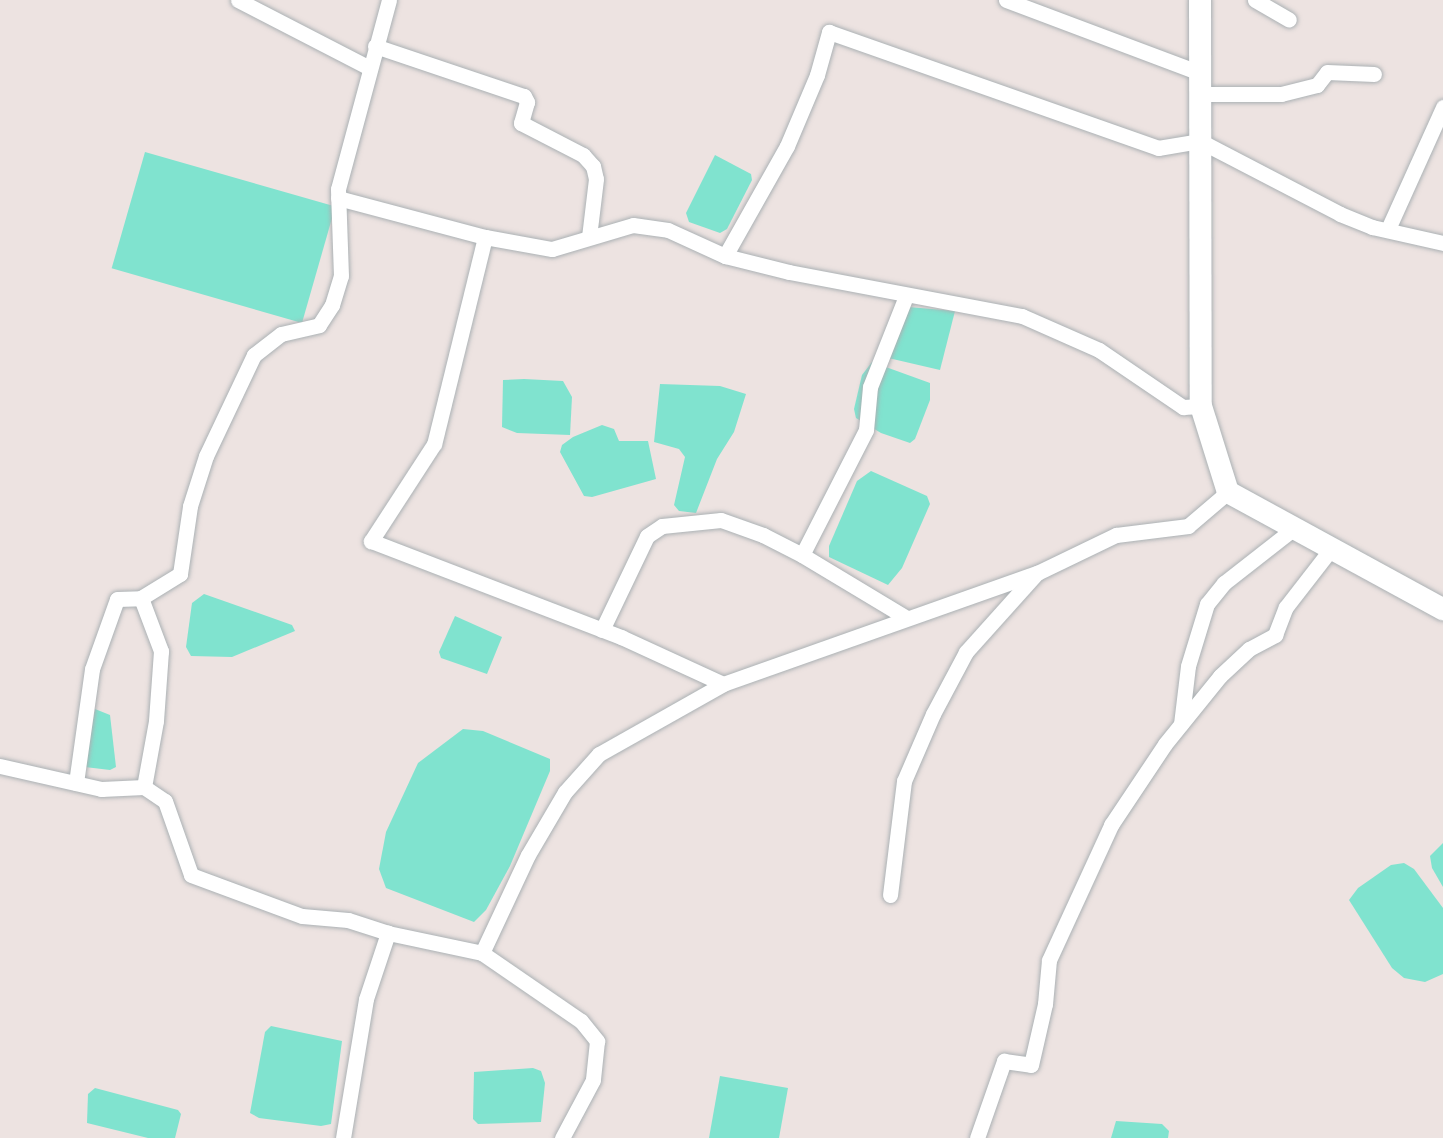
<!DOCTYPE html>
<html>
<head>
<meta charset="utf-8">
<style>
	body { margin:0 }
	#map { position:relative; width:1443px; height:1138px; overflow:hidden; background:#ede3e1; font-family:Manrope,sans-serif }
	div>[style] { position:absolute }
	.water>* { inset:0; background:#80e3cf; transform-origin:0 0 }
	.roads { filter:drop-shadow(0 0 2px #abb1b4) drop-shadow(0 0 2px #abb1b4) }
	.minor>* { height:15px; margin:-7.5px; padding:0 7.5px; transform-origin:7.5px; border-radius:7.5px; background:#fff }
	.secondary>* { height:22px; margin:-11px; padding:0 11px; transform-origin:11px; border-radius:11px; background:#fff }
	span { translate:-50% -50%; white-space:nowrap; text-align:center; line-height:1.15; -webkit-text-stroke:4.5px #fff; paint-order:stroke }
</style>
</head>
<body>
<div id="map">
	<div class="water">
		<i style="left:145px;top:152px;width:198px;height:121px;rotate:16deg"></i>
		<i style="clip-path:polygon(715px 155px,751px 174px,752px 180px,727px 229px,720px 233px,689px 222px,686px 213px)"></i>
		<i style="clip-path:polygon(897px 306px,955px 311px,940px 370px,884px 357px)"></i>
		<i style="clip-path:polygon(872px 362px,930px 383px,930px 400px,915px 439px,910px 443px,881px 433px,856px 418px,854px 409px,862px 375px)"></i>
		<i style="clip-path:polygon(524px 379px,563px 381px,572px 397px,570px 435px,517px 433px,502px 427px,503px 380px)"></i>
		<i style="clip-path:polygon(660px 384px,720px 386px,746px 394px,734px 432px,717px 459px,696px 513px,679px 511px,674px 505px,685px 457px,679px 449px,654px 442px)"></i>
		<i style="clip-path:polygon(602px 425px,614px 429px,619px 441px,648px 441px,656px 479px,592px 497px,584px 496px,560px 452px,562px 445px,573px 437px)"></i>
		<i style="clip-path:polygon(871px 471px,927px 496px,930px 504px,902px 568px,888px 585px,829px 557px,829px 546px,857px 481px)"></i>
		<i style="clip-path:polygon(204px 594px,292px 625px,295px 631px,232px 657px,191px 656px,186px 647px,192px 603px)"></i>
		<i style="clip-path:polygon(455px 616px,502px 637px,487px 674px,441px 658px,439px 652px)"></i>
		<i style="clip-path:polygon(95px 709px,110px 715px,116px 767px,110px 770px,85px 767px)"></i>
		<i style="clip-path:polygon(463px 729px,483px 731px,550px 759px,550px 771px,510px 866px,486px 910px,474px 922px,386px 888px,379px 869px,386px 832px,418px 763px)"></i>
		<i style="clip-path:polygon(1443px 843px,1443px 887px,1432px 868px,1430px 856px)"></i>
		<i style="clip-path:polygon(1404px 863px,1414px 869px,1443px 908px,1443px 974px,1425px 982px,1404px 978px,1392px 968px,1349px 900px,1358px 888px,1391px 865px)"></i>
		<i style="clip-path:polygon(271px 1026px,342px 1041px,331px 1124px,321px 1126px,259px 1118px,250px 1113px,265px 1032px)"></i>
		<i style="clip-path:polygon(533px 1068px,541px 1071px,545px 1083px,541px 1122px,478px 1124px,473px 1119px,474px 1072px)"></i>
		<i style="clip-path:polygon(720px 1076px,788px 1088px,779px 1138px,709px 1138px)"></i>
		<i style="clip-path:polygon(95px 1088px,178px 1110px,181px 1114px,175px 1138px,148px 1138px,87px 1123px,88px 1094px)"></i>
		<i style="clip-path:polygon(1116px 1121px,1162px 1124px,1169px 1131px,1168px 1138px,1111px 1138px)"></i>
	</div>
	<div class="roads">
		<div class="minor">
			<i style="left:238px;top:0;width:148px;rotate:27.3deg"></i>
			<i style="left:1006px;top:0;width:205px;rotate:20.6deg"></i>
			<i style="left:1255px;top:0;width:39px;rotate:30deg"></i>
			<i style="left:375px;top:46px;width:157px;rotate:18.6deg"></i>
			<i style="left:524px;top:96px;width:7px;rotate:63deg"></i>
			<i style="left:527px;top:102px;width:22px;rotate:106deg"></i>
			<i style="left:521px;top:123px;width:70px;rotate:27.3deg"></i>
			<i style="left:583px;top:155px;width:15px;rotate:48deg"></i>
			<i style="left:593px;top:166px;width:13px;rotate:77deg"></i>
			<i style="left:596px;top:179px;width:58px;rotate:96.9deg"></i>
			<i style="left:1199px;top:94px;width:82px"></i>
			<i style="left:1281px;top:94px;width:37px;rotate:-14deg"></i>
			<i style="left:1317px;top:85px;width:16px;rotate:-52deg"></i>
			<i style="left:1327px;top:72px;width:47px;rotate:2.4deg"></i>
			<i style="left:338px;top:198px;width:152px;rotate:14.9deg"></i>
			<i style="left:485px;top:237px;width:68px;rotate:10.2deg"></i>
			<i style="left:552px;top:249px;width:84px;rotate:-16.5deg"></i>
			<i style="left:633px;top:225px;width:35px;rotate:8deg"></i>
			<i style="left:668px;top:230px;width:63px;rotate:24.5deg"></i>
			<i style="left:725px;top:256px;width:66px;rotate:14deg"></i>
			<i style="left:789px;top:272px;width:237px;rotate:10.7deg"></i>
			<i style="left:1022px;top:316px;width:84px;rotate:23.8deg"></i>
			<i style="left:1099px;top:350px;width:102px;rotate:34.2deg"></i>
			<i style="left:1183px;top:407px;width:18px;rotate:-3deg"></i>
			<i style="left:1388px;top:229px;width:134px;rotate:-65.7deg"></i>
			<i style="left:485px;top:237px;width:213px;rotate:103.8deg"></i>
			<i style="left:434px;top:444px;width:116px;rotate:123deg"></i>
			<i style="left:371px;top:541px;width:268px;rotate:21deg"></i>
			<i style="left:621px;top:637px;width:112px;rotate:24.7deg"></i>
			<i style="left:725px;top:256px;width:126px;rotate:-60.6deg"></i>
			<i style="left:787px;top:146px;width:77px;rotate:-67.1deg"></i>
			<i style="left:817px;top:75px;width:45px;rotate:-74.4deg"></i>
			<i style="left:829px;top:32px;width:349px;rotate:19.4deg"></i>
			<i style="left:1158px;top:148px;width:43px;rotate:-9.5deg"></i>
			<i style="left:1200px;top:141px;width:158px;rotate:27.5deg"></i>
			<i style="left:1340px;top:214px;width:35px;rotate:22deg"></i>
			<i style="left:1372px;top:227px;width:73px;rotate:12.7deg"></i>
			<i style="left:906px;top:296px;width:98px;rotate:111.6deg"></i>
			<i style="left:870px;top:387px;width:43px;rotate:95.3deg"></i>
			<i style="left:866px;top:430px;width:140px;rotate:117.1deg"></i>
			<i style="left:802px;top:555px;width:122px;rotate:31deg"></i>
			<i style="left:141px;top:598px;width:57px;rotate:69.3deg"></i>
			<i style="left:161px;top:651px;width:70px;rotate:94.1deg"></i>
			<i style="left:156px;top:721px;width:67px;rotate:100.3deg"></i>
			<i style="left:602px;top:630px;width:104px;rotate:-64.4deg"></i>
			<i style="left:647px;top:536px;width:18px;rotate:-34deg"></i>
			<i style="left:662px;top:526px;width:59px;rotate:-5.8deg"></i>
			<i style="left:721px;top:520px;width:45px;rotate:19.7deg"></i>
			<i style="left:763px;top:535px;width:44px;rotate:27.1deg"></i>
			<i style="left:1181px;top:724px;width:58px;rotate:-83.1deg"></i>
			<i style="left:1188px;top:666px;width:65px;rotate:-73deg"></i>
			<i style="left:1207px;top:604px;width:27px;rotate:-51deg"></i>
			<i style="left:1224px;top:583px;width:88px;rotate:-38deg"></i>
			<i style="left:0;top:766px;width:104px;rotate:12.8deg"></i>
			<i style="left:101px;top:789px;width:43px;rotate:-2.7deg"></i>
			<i style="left:144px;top:787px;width:25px;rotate:34deg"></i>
			<i style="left:165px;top:801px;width:78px;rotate:70.6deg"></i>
			<i style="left:191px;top:875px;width:118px;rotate:20.3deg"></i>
			<i style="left:302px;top:916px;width:46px;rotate:5deg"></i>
			<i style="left:348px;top:920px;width:42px;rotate:18deg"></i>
			<i style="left:76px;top:783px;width:115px;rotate:-82deg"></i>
			<i style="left:92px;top:669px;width:74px;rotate:-70.3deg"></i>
			<i style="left:117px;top:599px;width:24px;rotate:-2deg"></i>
			<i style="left:141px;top:598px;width:46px;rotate:-31.6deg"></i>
			<i style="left:180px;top:574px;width:69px;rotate:-81.6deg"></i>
			<i style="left:190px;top:506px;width:52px;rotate:-72.3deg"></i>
			<i style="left:206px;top:456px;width:112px;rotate:-64.6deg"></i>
			<i style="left:254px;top:355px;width:34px;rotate:-38deg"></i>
			<i style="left:281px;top:334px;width:39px;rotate:-13deg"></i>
			<i style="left:319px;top:325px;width:24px;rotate:-57deg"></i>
			<i style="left:332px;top:305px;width:30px;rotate:-73deg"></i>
			<i style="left:341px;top:276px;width:87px;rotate:-92deg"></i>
			<i style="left:338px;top:189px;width:196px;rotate:-74.9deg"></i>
			<i style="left:890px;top:895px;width:115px;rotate:-83deg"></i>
			<i style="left:904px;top:781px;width:73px;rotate:-66.6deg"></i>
			<i style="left:933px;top:714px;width:70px;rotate:-62deg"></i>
			<i style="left:966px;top:652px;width:103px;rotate:-48.1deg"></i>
			<i style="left:482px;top:953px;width:120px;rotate:34.5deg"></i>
			<i style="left:581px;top:1021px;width:26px;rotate:51deg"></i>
			<i style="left:597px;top:1041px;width:39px;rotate:96deg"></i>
			<i style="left:593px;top:1080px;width:66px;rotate:118.1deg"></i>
			<i style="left:343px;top:1138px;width:141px;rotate:-80.6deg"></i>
			<i style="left:366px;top:999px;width:70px;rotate:-71.6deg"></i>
			<i style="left:388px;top:933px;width:96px;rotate:12deg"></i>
			<i style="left:482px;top:953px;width:108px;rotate:-64.9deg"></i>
			<i style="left:528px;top:855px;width:73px;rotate:-59.6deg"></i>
			<i style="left:565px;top:792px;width:51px;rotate:-48.2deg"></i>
			<i style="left:599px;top:754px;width:142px;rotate:-29.4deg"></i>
			<i style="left:723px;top:684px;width:333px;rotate:-19.5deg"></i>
			<i style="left:1037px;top:573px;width:88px;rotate:-25.7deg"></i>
			<i style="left:1116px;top:535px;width:73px;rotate:-7.1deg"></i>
			<i style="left:1188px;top:526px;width:52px;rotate:-40.4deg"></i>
			<i style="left:977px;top:1138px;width:82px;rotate:-70.7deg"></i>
			<i style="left:1004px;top:1061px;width:27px;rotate:8deg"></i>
			<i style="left:1031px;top:1065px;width:63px;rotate:-77.1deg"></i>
			<i style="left:1045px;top:1004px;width:44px;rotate:-84.8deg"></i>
			<i style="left:1049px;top:960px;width:149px;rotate:-65.3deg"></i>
			<i style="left:1111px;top:825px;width:97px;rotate:-56.3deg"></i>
			<i style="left:1165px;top:744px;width:87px;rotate:-51deg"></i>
			<i style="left:1220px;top:676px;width:40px;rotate:-43deg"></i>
			<i style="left:1249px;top:649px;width:30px;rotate:-28deg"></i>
			<i style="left:1275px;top:635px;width:30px;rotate:-69deg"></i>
			<i style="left:1286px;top:607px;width:73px;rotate:-52.2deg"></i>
		</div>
		<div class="secondary">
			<i style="left:1200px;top:0;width:406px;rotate:89.9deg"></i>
			<i style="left:1201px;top:406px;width:90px;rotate:72.6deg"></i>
			<i style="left:1228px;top:492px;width:245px;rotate:28.6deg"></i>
		</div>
	</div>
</div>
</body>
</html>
